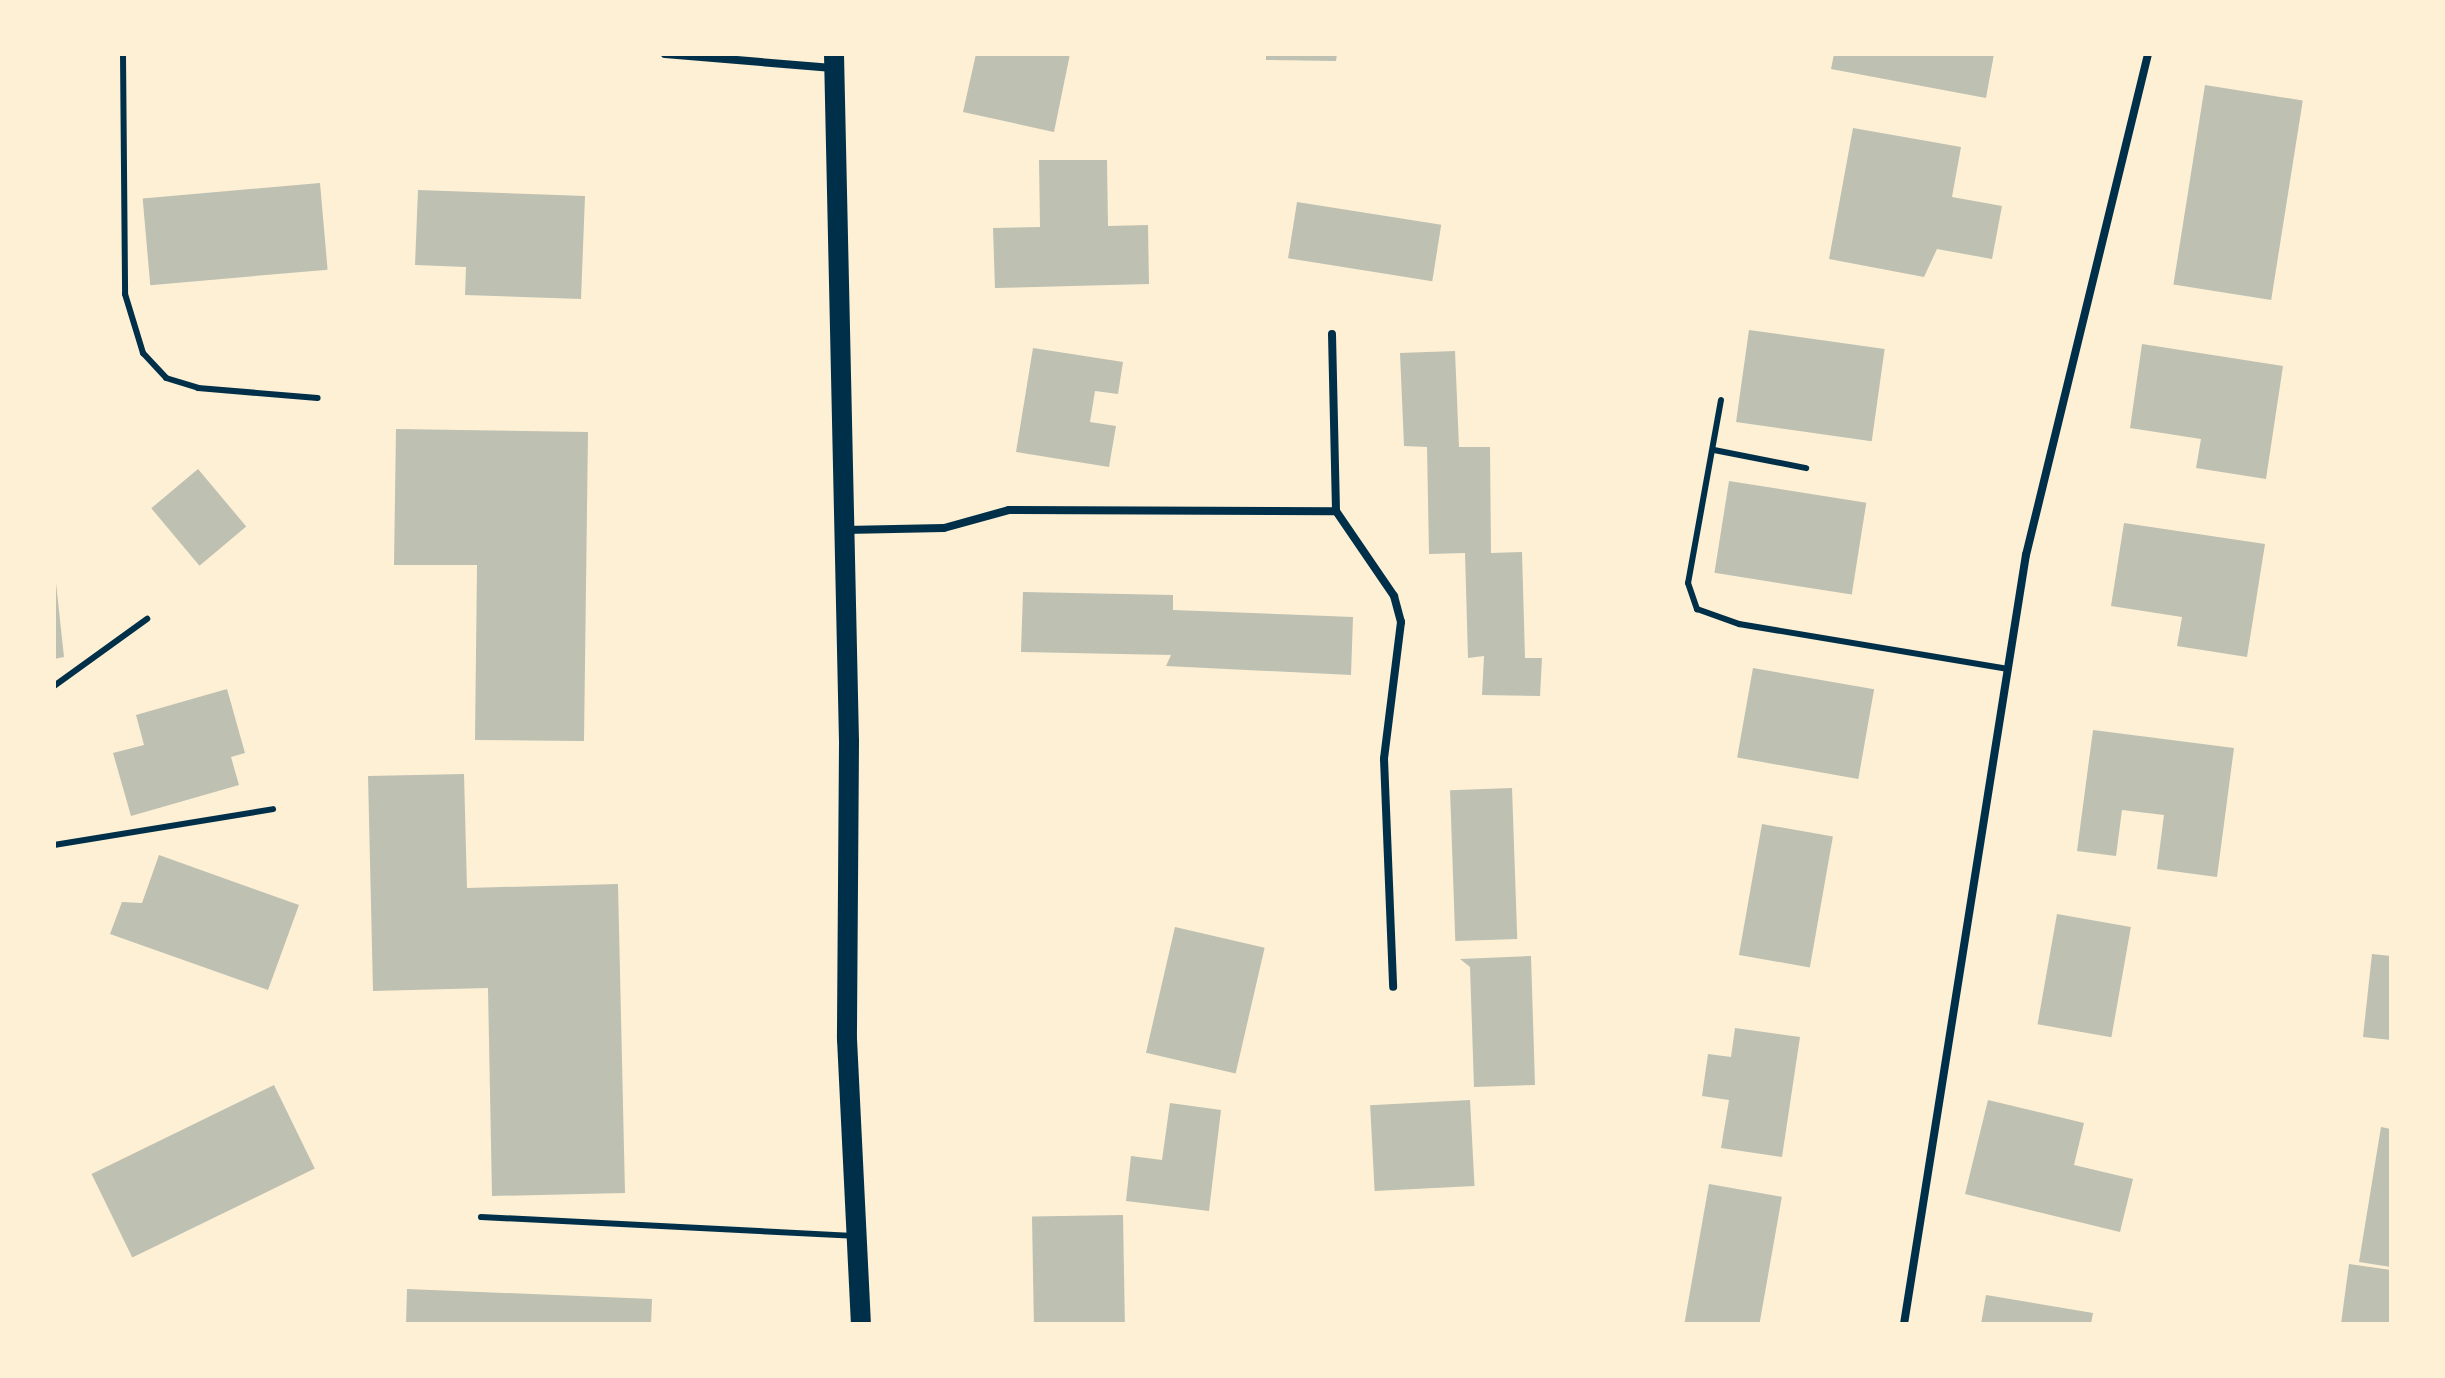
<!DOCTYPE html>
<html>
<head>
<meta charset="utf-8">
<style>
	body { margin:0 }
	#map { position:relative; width:2445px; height:1378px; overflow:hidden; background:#fdf0d5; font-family:"Public Sans",sans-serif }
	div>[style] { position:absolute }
	.building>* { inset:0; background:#bec0b2; transform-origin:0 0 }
	.service>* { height:6px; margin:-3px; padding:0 3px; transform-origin:3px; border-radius:3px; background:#003049 }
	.minor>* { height:8px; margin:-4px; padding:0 4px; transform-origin:4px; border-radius:4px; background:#003049 }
	.primary>* { height:20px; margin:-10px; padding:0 10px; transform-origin:10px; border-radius:10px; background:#003049 }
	span { translate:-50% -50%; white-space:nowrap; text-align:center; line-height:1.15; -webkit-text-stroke:7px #fdf0d5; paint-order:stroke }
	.frame { position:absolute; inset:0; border:56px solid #fdf0d5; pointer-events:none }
</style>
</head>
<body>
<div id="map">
	<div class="building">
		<i style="clip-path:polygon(976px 54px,1070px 54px,1054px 132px,963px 112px)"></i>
		<i style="clip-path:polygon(1266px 54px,1337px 54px,1336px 61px,1266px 60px)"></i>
		<i style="clip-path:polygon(1834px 54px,1994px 54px,1986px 98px,1831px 69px)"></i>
		<i style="left:2205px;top:85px;width:99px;height:202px;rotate:9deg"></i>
		<i style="clip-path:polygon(1853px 128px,1961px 147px,1952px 197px,2002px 206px,1992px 259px,1937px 249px,1924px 277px,1829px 259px)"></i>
		<i style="clip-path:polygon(1039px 160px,1107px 160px,1108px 226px,1148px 225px,1149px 284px,995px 288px,993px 228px,1040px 227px)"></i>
		<i style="left:320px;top:183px;width:87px;height:178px;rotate:85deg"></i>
		<i style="clip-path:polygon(418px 190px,585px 196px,581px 299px,465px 295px,466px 267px,415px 265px)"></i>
		<i style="left:1297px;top:202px;width:146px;height:57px;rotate:9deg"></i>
		<i style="left:1749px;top:330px;width:137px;height:93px;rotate:8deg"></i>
		<i style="clip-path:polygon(2142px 344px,2283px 366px,2266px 479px,2196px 468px,2201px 439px,2130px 428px)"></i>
		<i style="clip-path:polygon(1033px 348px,1123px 362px,1118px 394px,1095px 391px,1090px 422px,1116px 426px,1109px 467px,1016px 452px)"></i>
		<i style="clip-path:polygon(1455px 351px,1459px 447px,1490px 447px,1491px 553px,1522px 552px,1525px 658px,1542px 658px,1540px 696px,1482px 695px,1484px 656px,1468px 658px,1465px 553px,1429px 554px,1427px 447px,1404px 446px,1400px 353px)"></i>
		<i style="clip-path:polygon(396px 429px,588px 432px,584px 741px,475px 740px,477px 565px,394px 565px)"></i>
		<i style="left:198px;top:469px;width:75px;height:61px;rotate:50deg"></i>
		<i style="left:1729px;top:481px;width:139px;height:93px;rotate:9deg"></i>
		<i style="clip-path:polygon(2124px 523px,2265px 544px,2247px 657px,2177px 646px,2182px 617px,2111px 606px)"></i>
		<i style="clip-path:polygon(56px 583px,64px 657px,54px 659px,54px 584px)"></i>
		<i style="clip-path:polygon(1023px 592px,1173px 595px,1173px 610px,1353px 617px,1351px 675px,1166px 666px,1171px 655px,1021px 652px)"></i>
		<i style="left:1753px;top:668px;width:123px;height:91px;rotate:10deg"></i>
		<i style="clip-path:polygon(227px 689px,245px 753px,231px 757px,239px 785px,131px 816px,113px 753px,144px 745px,136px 715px)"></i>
		<i style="clip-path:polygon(2093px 730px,2234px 748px,2217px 877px,2157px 869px,2164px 815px,2122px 810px,2116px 856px,2077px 851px)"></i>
		<i style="clip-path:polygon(464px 774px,467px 888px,618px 884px,625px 1193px,492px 1196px,488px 988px,373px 991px,368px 776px)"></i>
		<i style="left:1512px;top:788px;width:151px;height:62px;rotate:88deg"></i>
		<i style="left:1762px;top:824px;width:72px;height:133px;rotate:10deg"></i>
		<i style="clip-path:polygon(159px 855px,299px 905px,268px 990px,110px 934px,122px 902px,142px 903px)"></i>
		<i style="left:2057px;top:914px;width:75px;height:112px;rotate:10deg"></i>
		<i style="left:1175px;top:927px;width:92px;height:129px;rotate:13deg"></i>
		<i style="clip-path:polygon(2372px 954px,2391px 956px,2391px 1040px,2363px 1037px)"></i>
		<i style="clip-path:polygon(1531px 956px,1535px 1085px,1474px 1087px,1470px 967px,1460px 959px)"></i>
		<i style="clip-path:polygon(1735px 1028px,1800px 1037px,1782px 1157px,1721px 1148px,1729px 1100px,1702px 1096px,1708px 1054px,1731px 1057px)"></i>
		<i style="left:274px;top:1085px;width:93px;height:203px;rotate:64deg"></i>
		<i style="left:1470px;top:1100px;width:86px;height:100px;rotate:87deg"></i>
		<i style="clip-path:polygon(1988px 1100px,2084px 1123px,2074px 1165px,2133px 1179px,2120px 1232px,1965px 1194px)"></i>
		<i style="clip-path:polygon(1170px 1103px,1221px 1110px,1209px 1211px,1126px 1201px,1131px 1156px,1162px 1160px)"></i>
		<i style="clip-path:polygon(2381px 1127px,2391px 1129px,2391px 1267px,2359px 1262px)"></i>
		<i style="left:1709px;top:1184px;width:74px;height:141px;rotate:10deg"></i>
		<i style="left:1123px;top:1215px;width:109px;height:91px;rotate:89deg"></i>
		<i style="clip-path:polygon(2349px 1264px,2391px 1270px,2391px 1324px,2341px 1324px)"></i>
		<i style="clip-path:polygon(407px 1289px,652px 1299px,651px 1324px,406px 1324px)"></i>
		<i style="clip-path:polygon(1986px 1295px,2093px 1313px,2091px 1324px,1981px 1324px)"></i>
	</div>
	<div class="service">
		<i style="left:123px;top:54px;width:240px;rotate:89.5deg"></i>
		<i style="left:125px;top:294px;width:62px;rotate:73deg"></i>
		<i style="left:143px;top:353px;width:34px;rotate:47deg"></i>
		<i style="left:166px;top:378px;width:34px;rotate:17deg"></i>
		<i style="left:198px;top:388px;width:120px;rotate:4.8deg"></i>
		<i style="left:1721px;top:400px;width:186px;rotate:100.2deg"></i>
		<i style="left:1688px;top:583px;width:28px;rotate:71deg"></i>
		<i style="left:1697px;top:609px;width:45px;rotate:19.7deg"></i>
		<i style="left:1739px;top:624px;width:273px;rotate:9.5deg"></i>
		<i style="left:1714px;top:450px;width:94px;rotate:11.1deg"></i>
		<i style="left:54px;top:686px;width:115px;rotate:-35.8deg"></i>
		<i style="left:54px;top:845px;width:222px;rotate:-9.3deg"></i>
		<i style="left:481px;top:1217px;width:373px;rotate:2.9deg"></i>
	</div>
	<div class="minor">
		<i style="left:665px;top:54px;width:168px;rotate:4.8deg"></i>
		<i style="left:1332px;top:334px;width:177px;rotate:88.7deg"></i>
		<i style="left:1336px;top:511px;width:103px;rotate:55.7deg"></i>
		<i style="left:1394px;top:596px;width:27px;rotate:75deg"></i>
		<i style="left:1401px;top:622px;width:138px;rotate:97.1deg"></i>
		<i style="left:1384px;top:759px;width:228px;rotate:87.7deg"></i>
		<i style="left:845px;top:530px;width:99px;rotate:-1.2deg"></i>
		<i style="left:944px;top:528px;width:67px;rotate:-15.5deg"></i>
		<i style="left:1009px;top:510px;width:327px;rotate:0.2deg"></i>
		<i style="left:1904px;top:1324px;width:779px;rotate:-80.99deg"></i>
		<i style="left:2026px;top:555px;width:516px;rotate:-76.31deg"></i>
	</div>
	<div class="primary">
		<i style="left:834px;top:54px;width:688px;rotate:88.75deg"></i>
		<i style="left:849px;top:742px;width:297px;rotate:90.4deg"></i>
		<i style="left:847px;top:1039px;width:285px;rotate:87.2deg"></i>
	</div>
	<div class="frame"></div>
</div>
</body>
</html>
